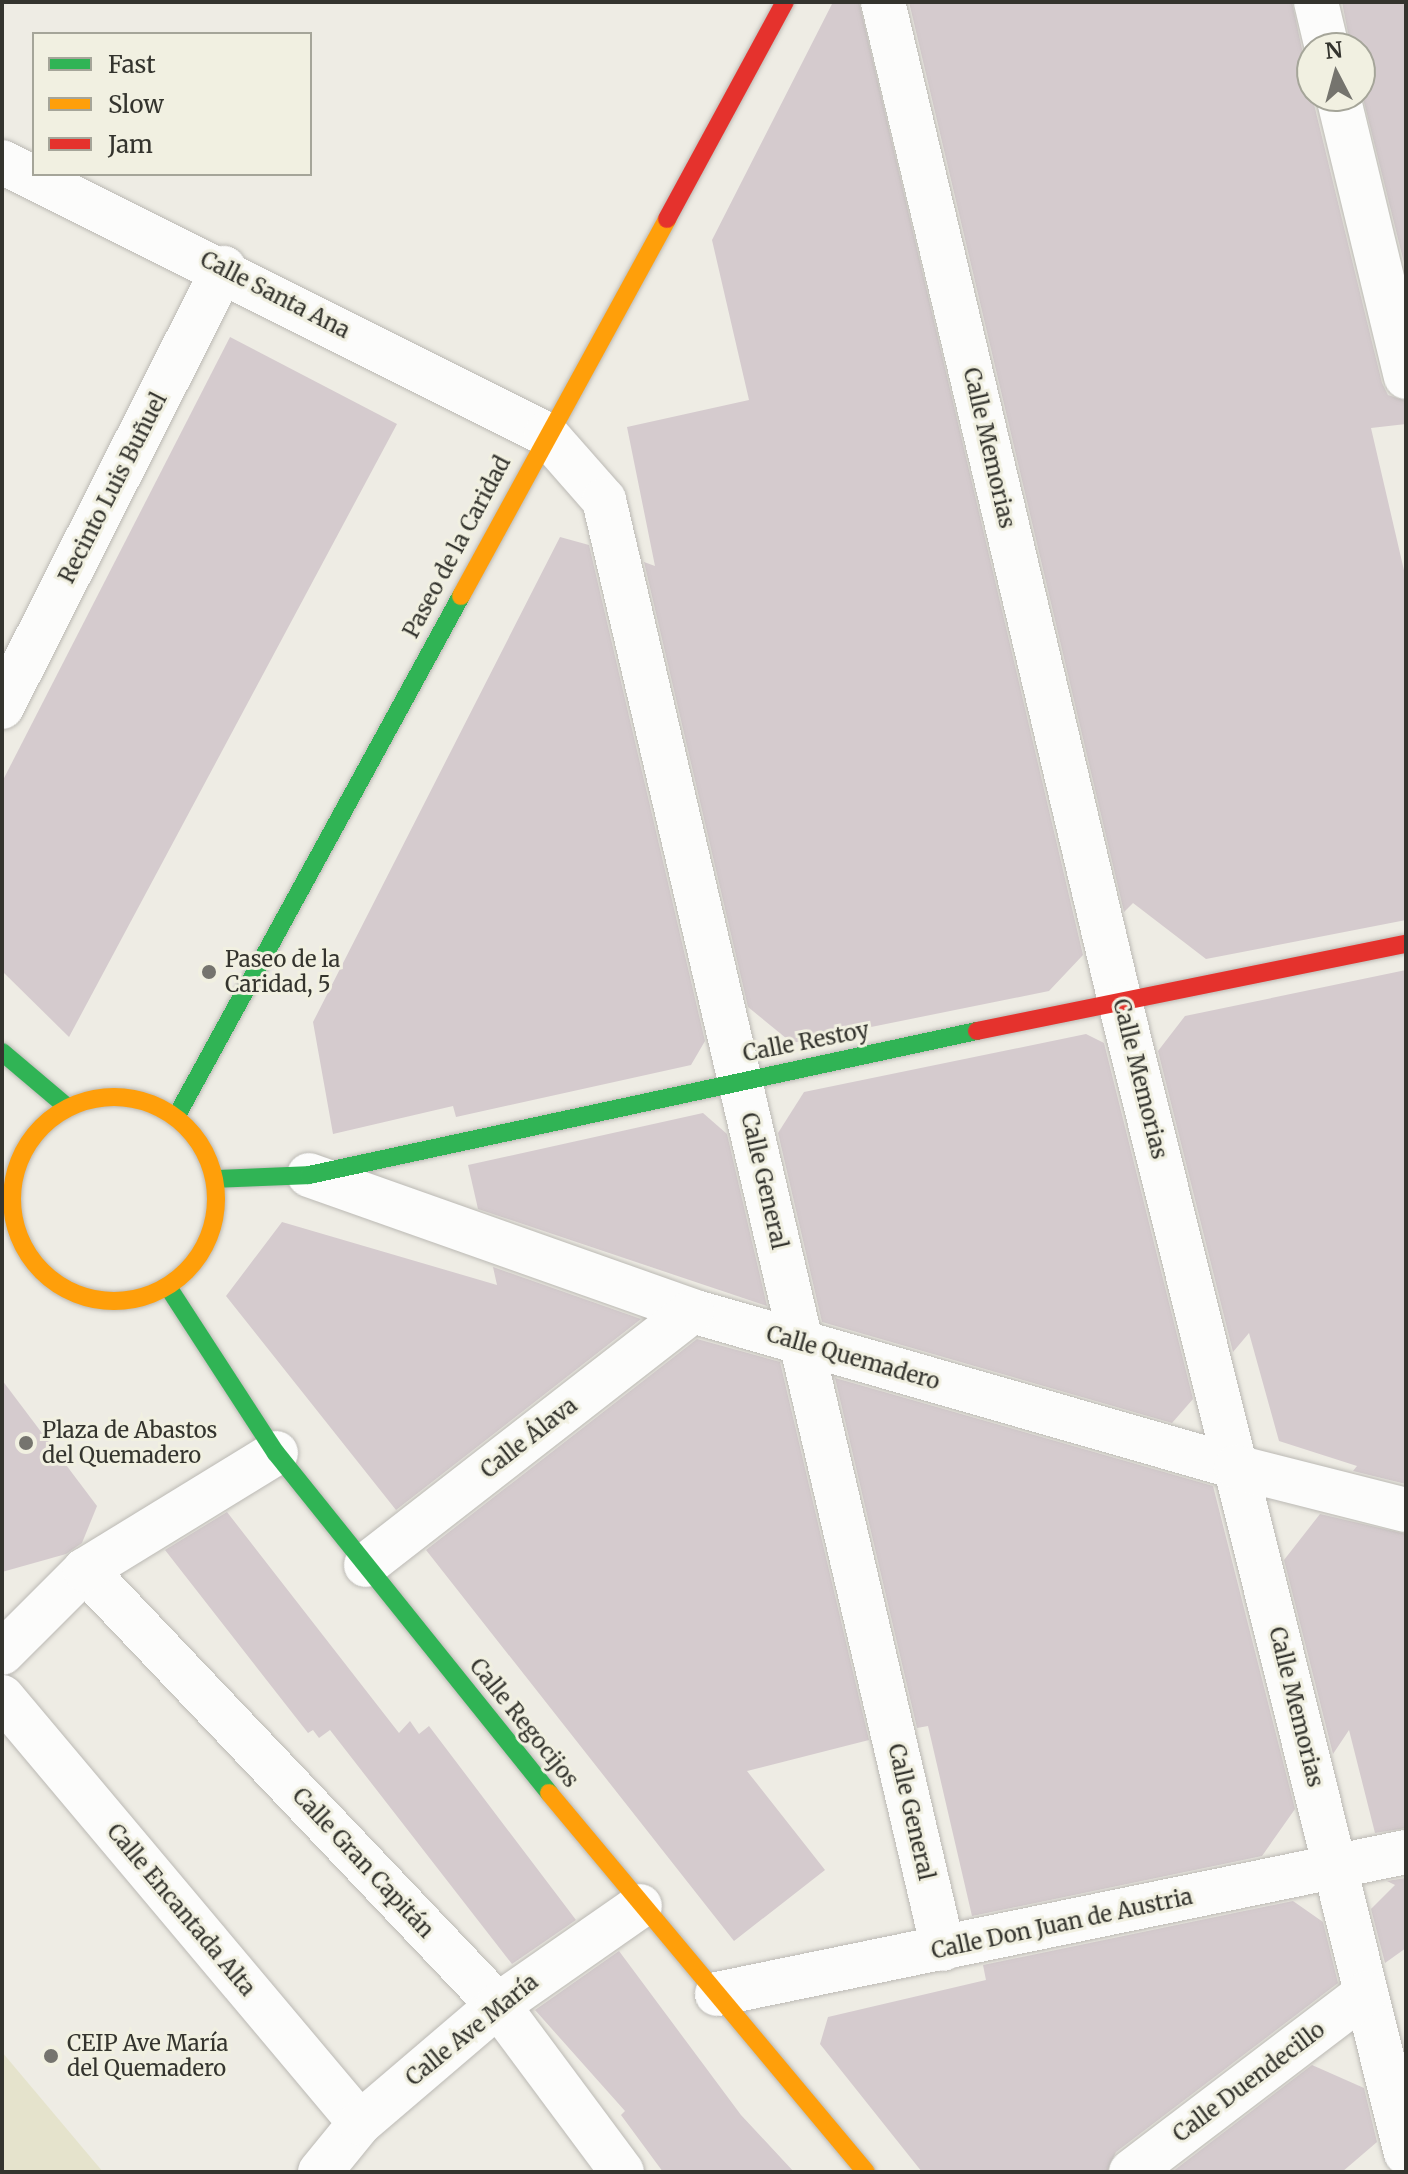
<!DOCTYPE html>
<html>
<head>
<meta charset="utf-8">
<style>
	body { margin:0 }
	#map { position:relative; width:1408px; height:2174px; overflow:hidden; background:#eeece4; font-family:Merriweather,serif }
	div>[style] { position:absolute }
	.green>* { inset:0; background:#e5e3cc }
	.building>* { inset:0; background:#d5cbce }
	.roads { filter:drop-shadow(0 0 2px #bbb9b4) drop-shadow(0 0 2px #bbb9b4) }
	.street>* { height:44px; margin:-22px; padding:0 22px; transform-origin:22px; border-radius:22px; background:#fcfcfb }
	.fast>* { height:18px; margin:-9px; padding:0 9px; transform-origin:9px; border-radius:9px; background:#30b455 }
	.slow>* { height:18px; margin:-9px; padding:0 9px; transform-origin:9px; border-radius:9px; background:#ff9f0a }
	.slow>.ring { margin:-9px; padding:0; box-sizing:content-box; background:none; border:18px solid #ff9f0a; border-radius:50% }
	.jam>* { height:18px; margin:-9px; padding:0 9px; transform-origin:9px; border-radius:9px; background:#e5322d }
	.dots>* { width:22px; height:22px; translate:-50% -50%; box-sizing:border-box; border:4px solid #f1f0e1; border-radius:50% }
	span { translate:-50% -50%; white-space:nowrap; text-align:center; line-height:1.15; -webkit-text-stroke:6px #f1f0e1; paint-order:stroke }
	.street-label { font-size:22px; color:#34342e }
	.poi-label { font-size:22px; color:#34342e }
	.left { translate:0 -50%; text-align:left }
	.frame { position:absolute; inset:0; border:4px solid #34342e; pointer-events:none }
	.legend { position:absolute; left:32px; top:32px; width:280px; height:144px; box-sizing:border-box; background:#f1f0e1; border:2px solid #a5a599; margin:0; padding:10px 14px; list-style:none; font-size:24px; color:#34342e }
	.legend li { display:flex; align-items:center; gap:16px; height:40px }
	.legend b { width:40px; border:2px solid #a5a599 }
	.north { position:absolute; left:1296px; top:32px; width:80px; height:80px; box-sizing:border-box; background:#f1f0e1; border:2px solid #a5a599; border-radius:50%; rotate:354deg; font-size:22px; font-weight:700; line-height:32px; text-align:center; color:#34342e }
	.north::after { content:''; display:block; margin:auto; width:28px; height:36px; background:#75746e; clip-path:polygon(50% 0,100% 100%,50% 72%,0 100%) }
</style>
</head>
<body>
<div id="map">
	<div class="green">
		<i style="clip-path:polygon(2px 2052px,103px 2172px,2px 2172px)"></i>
	</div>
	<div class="building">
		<i style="clip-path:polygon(833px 2px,859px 2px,1083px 955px,1049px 991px,792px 1043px,748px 1007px,644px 562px,655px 566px,627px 427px,749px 400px,712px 240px)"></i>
		<i style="clip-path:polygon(909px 2px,1292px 2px,1303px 54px,1312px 67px,1312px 96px,1382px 383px,1388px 395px,1406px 401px,1406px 424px,1371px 428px,1406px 579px,1406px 920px,1206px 959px,1133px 903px,1124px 912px)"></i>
		<i style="clip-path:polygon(1342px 2px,1406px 2px,1406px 271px,1360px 86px,1360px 48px,1351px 48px)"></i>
		<i style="clip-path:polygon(230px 337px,397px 424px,69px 1037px,2px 971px,2px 782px)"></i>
		<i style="clip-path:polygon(560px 537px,589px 545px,705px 1041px,691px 1065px,456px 1117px,453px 1106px,333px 1134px,313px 1022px)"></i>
		<i style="clip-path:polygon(1406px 970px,1406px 1484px,1353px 1471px,1357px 1466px,1279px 1441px,1249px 1333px,1233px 1352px,1158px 1051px,1185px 1016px)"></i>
		<i style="clip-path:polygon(1086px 1034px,1104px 1043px,1193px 1399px,1172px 1423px,822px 1322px,778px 1133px,804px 1092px)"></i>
		<i style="clip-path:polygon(703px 1113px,727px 1134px,767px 1306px,478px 1209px,468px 1165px)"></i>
		<i style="clip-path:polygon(282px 1222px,497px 1285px,493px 1267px,641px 1319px,396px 1510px,226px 1296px)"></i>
		<i style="clip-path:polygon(697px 1339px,780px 1362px,869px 1740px,747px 1771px,825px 1870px,734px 1941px,426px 1550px)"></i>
		<i style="clip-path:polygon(835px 1378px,1213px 1486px,1295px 1809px,1262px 1856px,972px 1916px,928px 1726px,917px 1728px)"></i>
		<i style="clip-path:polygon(2px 1380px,97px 1506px,82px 1543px,66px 1554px,2px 1572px)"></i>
		<i style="clip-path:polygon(227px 1512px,399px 1733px,410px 1721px,419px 1734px,429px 1726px,576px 1920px,512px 1964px,330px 1730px,319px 1738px,313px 1730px,308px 1733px,165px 1550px)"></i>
		<i style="clip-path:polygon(1320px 1514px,1406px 1534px,1406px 1828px,1375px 1833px,1349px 1730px,1333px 1754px,1284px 1560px)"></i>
		<i style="clip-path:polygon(1406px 1878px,1406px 1948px,1385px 1963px,1371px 1909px,1395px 1885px,1387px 1881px)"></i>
		<i style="clip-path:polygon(1293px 1901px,1323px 1922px,1338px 1983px,1116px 2152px,1107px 2172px,922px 2172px,820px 2044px,828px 2017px,986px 1980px,983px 1965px)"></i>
		<i style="clip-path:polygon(619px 1951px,741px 2115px,794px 2172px,663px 2172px,621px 2115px,625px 2111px,535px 2010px)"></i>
		<i style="clip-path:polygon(1312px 2065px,1364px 2088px,1377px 2142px,1342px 2172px,1172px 2172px)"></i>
	</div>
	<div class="roads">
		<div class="street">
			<i style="left:883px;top:2px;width:1032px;rotate:76.66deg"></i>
			<i style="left:1121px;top:1006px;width:1182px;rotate:76.05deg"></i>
			<i style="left:1316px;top:2px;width:47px;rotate:76.6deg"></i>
			<i style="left:1338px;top:96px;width:289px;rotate:76.4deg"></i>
			<i style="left:2px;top:162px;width:608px;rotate:26.57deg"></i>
			<i style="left:546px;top:434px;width:88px;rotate:48.7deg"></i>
			<i style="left:604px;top:500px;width:1488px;rotate:76.83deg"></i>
			<i style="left:2px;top:707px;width:492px;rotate:-63.2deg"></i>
			<i style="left:309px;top:1175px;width:406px;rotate:19.5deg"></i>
			<i style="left:692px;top:1311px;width:566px;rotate:16deg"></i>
			<i style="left:1236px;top:1467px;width:175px;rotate:14.2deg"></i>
			<i style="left:366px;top:1565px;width:413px;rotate:-37.9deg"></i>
			<i style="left:85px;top:1570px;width:600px;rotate:46.49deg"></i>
			<i style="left:498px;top:2005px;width:208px;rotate:53.4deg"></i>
			<i style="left:2px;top:1653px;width:117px;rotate:-45deg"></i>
			<i style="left:85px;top:1570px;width:224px;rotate:-31.5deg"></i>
			<i style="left:2px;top:1697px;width:556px;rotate:49.96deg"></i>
			<i style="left:717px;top:1994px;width:703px;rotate:-11.65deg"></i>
			<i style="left:320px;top:2172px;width:63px;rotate:-50.8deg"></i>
			<i style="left:360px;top:2123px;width:182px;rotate:-40.5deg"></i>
			<i style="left:498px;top:2005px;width:173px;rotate:-34.9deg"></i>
			<i style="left:1131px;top:2172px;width:295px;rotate:-37.3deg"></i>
		</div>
		<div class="fast">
			<i style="left:2px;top:1052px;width:85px;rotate:40.2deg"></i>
			<i style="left:176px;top:1117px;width:594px;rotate:-61.32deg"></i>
			<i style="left:215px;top:1179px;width:94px;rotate:-2.4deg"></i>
			<i style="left:309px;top:1175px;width:683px;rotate:-12.17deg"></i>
			<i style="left:168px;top:1287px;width:198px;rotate:57deg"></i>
			<i style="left:276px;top:1453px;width:436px;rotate:51.2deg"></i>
		</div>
		<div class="slow">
			<i style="left:461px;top:596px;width:430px;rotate:-61.3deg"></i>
			<i class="ring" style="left:12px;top:1097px;width:186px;height:186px"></i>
			<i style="left:549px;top:1793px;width:494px;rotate:50.1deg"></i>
		</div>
		<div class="jam">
			<i style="left:667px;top:219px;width:247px;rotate:-61.5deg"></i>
			<i style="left:977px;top:1031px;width:438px;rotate:-11.5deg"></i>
		</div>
	</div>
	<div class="dots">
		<i style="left:209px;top:972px;background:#75746e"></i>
		<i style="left:26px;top:1443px;background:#75746e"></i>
		<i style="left:51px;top:2056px;background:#75746e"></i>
	</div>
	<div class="street-label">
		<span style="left:275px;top:295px;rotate:27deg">Calle Santa Ana</span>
		<span style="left:989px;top:448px;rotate:77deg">Calle Memorias</span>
		<span style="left:113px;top:488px;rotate:-63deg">Recinto Luis Buñuel</span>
		<span style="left:457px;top:547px;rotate:-62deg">Paseo de la Caridad</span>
		<span style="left:806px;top:1042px;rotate:-11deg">Calle Restoy</span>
		<span style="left:1140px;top:1079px;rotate:76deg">Calle Memorias</span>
		<span style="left:764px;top:1181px;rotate:77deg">Calle General</span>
		<span style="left:853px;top:1358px;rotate:16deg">Calle Quemadero</span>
		<span style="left:529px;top:1438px;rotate:-38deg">Calle Álava</span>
		<span style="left:1296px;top:1707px;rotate:76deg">Calle Memorias</span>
		<span style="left:524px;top:1723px;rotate:51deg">Calle Regocijos</span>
		<span style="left:911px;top:1812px;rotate:77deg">Calle General</span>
		<span style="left:363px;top:1863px;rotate:47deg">Calle Gran Capitán</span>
		<span style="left:181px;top:1910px;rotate:50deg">Calle Encantada Alta</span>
		<span style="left:1062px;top:1924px;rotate:-12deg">Calle Don Juan de Austria</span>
		<span style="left:472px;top:2030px;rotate:-39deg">Calle Ave María</span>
		<span style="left:1249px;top:2082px;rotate:-37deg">Calle Duendecillo</span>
	</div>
	<div class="poi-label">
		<span class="left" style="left:225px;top:972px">Paseo de la<br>Caridad, 5</span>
		<span class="left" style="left:42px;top:1443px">Plaza de Abastos<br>del Quemadero</span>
		<span class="left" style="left:67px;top:2056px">CEIP Ave María<br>del Quemadero</span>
	</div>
	<div class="frame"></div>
	<ul class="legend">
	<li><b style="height:10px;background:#30b455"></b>Fast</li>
	<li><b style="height:10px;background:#ff9f0a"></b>Slow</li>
	<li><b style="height:10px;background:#e5322d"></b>Jam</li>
	</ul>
	<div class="north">N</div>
</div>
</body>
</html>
